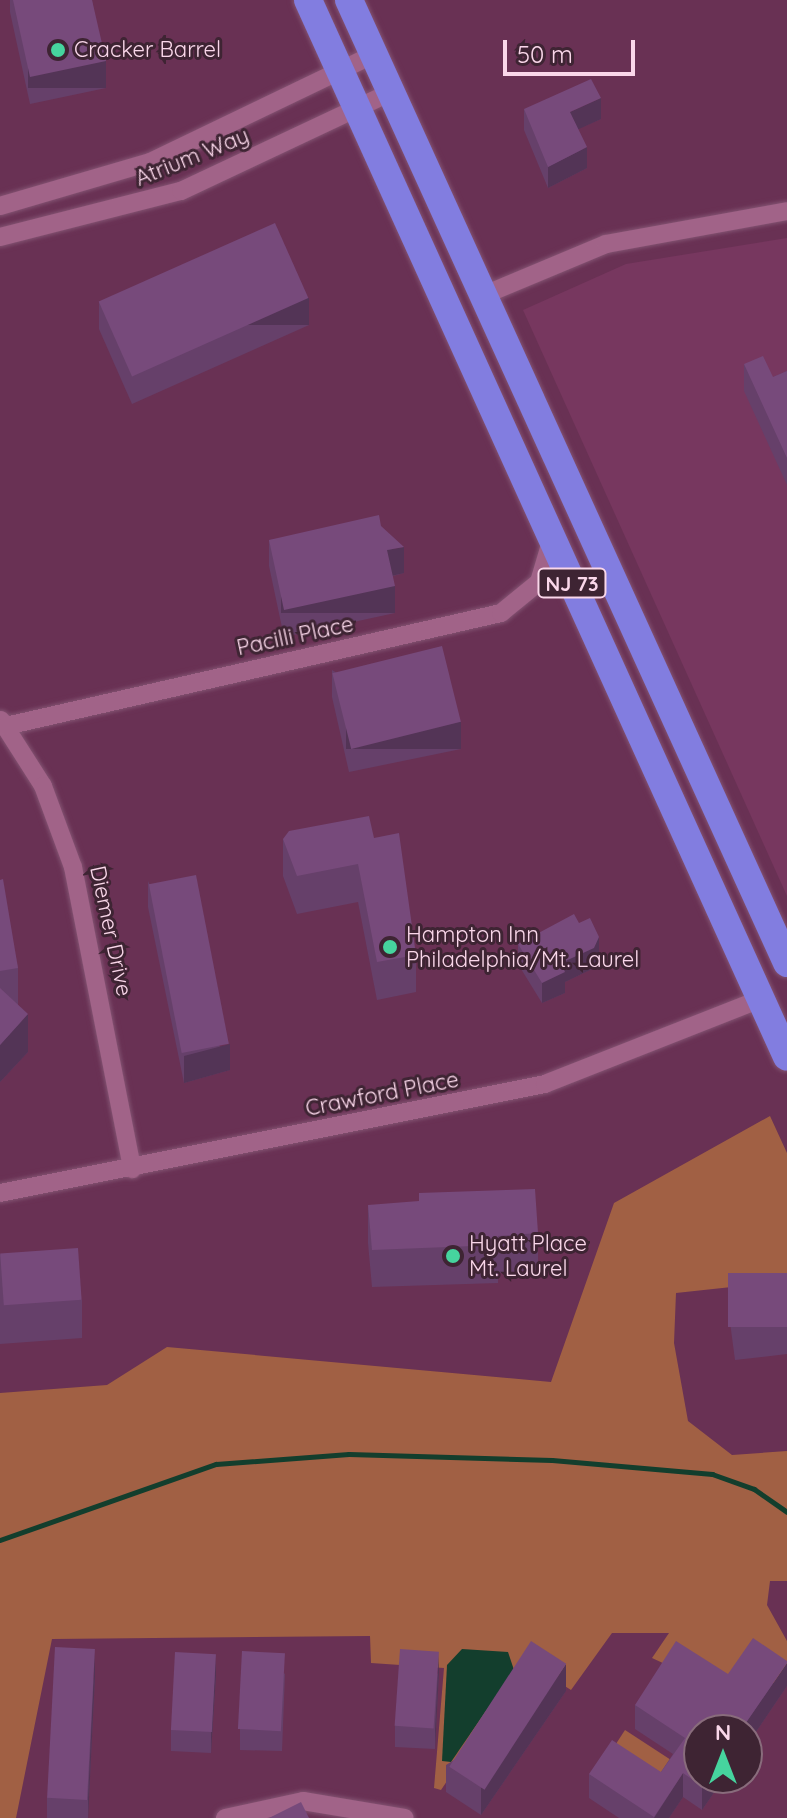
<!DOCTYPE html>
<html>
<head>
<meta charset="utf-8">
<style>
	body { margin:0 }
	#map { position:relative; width:787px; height:1818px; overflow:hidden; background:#693154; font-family:Quicksand,sans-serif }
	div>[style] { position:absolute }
	.built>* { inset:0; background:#77375f }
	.green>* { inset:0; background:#a16044; transform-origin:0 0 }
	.water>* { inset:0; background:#133e2d }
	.stream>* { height:5px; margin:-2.5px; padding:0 2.5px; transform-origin:2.5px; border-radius:2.5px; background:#133e2d }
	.roads { filter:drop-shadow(0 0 2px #835372) drop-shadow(0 0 2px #835372) }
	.minor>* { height:18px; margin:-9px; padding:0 9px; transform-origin:9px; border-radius:9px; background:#a16388 }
	.highway>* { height:28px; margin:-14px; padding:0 14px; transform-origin:14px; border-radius:14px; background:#827de0 }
	.wall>* { inset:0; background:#66406a }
	.shaded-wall>* { inset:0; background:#533456; transform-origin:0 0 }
	.building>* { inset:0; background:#774a7b; transform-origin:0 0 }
	.dots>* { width:22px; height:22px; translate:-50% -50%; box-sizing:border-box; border:4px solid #3e2433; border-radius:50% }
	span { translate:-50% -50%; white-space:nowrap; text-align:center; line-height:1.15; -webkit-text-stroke:6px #3e2433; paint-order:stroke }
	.shield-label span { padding:2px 6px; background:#3e2433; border:2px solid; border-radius:6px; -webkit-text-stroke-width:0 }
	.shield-label { font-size:20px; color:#fad7ea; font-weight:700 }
	.poi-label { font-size:22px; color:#fad7ea }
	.left { translate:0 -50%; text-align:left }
	.street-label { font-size:22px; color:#fad7ea }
	.north { position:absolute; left:683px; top:1714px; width:80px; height:80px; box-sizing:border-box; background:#3e2433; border:2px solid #896c7c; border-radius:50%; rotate:0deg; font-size:22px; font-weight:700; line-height:32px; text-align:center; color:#fad7ea }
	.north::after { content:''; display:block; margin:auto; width:28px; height:36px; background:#46d49e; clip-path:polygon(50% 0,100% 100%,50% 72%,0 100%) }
	.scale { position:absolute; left:503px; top:40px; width:132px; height:36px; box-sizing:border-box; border:4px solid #fad7ea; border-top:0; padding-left:10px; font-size:24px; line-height:28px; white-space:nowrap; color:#fad7ea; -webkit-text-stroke:6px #3e2433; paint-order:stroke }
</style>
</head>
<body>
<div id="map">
	<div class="built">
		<i style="clip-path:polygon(787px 238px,787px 896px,523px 310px,626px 264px)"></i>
	</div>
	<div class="green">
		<i style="clip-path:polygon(770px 1116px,787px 1153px,787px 1281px,676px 1293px,674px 1343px,688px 1421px,732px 1455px,787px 1451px,787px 1581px,770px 1581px,767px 1605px,787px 1641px,787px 1681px,721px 1690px,652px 1658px,669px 1633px,612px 1633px,571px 1690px,527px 1662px,441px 1790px,434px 1788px,444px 1668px,371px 1663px,370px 1636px,52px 1639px,16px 1818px,0 1818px,0 1393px,107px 1385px,167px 1347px,551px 1382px,614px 1203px)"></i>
		<i style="left:625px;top:1730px;width:59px;height:31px;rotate:33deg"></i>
	</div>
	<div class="water">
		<i style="clip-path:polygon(462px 1649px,508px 1652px,514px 1670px,451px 1762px,442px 1761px,447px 1665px)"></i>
	</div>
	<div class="stream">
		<i style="left:0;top:1540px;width:229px;rotate:-19.4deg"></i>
		<i style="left:216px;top:1464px;width:133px;rotate:-4.3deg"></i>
		<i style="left:349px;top:1454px;width:203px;rotate:1.7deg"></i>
		<i style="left:552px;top:1460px;width:161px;rotate:5deg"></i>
		<i style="left:712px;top:1474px;width:45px;rotate:19.7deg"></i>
		<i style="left:754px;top:1489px;width:40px;rotate:34.9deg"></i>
	</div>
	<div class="roads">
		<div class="minor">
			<i style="left:0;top:206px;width:156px;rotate:-16.3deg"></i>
			<i style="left:150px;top:162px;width:249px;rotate:-25.7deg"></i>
			<i style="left:0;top:237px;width:187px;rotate:-14.3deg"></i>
			<i style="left:181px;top:191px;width:232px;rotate:-25.2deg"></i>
			<i style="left:484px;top:295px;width:132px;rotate:-22.7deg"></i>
			<i style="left:606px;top:244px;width:184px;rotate:-10.3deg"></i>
			<i style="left:1px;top:720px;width:78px;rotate:57.5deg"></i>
			<i style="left:43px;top:786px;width:86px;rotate:69.7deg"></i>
			<i style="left:73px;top:867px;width:308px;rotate:78.9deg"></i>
			<i style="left:6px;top:726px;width:508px;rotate:-12.86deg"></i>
			<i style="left:501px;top:613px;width:49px;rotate:-39.2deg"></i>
			<i style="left:539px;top:582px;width:46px;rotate:-73.5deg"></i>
			<i style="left:0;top:1193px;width:556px;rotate:-11.31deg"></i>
			<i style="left:545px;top:1084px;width:232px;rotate:-21.5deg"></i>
			<i style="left:225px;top:1818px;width:80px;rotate:-12.3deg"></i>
			<i style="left:303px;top:1801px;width:103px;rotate:9.5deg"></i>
		</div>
		<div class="highway">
			<i style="left:308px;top:0;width:1160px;rotate:65.62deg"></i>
			<i style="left:349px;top:0;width:1058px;rotate:65.54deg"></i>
		</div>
	</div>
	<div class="wall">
		<i style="clip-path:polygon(10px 0,92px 0,106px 88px,30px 104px,10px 12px)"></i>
		<i style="clip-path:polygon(524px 109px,601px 119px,578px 129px,587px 168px,548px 188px,524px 130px)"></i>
		<i style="clip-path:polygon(99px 302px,309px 325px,132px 404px,99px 329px)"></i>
		<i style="clip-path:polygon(744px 364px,773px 377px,787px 371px,787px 485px,744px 391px)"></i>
		<i style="clip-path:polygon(381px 526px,404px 573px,393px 576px,395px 613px,284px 637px,269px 566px,269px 540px)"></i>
		<i style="clip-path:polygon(332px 670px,461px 749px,349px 772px,332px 697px)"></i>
		<i style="clip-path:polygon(374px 838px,416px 955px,416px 992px,377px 1000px,358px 902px,297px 914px,283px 876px,283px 839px)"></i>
		<i style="clip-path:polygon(0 880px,18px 968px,18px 1005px,28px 1052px,0 1082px)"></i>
		<i style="clip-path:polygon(148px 881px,230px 1070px,184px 1083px,148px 907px)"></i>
		<i style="clip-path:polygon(579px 923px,599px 958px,594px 968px,565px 982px,565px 993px,542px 1003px,518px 964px,518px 944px)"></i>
		<i style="clip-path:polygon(368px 1205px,538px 1233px,538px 1270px,498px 1273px,498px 1283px,372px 1287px,368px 1243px)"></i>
		<i style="clip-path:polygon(0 1254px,82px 1300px,82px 1338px,0 1344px)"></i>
		<i style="clip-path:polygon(787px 1273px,787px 1354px,735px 1360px,728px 1307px,728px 1280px)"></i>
		<i style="clip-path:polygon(439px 1672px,435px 1749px,395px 1747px,395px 1726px)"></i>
		<i style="clip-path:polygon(285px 1673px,282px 1751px,240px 1750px,240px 1729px)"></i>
		<i style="clip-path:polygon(728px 1674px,787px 1686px,747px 1745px,747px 1730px,699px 1778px,724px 1778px,702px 1810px,683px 1797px,669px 1818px,619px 1818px,589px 1798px,589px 1774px,661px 1772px,673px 1754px,635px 1729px,635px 1705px)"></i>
		<i style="clip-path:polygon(216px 1675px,211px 1753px,171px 1751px,171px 1730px)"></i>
		<i style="clip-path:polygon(95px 1676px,88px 1818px,47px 1818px,47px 1798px)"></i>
		<i style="clip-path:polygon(566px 1691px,481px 1815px,446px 1792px,446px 1765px)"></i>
	</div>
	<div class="shaded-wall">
		<i style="left:106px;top:61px;width:27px;height:78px;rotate:90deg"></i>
		<i style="clip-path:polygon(601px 98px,601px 119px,570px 133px,570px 112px)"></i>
		<i style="clip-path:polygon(587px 147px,587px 168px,548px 188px,548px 167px)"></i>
		<i style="left:309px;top:298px;width:27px;height:194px;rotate:90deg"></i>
		<i style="clip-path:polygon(404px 547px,404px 573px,387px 577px,387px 550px)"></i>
		<i style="left:395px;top:586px;width:27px;height:114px;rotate:90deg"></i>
		<i style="left:461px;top:722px;width:27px;height:115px;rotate:90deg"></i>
		<i style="clip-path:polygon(599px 937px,599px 958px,594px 968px,565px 982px,565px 993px,542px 1003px,542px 983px,561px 963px)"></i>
		<i style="clip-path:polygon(28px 1014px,28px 1052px,0 1082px,0 1045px)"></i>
		<i style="clip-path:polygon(230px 1044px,230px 1070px,184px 1083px,184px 1056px)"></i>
		<i style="clip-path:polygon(95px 1649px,95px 1676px,88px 1818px,88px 1800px)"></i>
		<i style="clip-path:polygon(439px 1652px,439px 1672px,435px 1749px,435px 1729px)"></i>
		<i style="clip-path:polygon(216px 1654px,216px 1675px,211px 1753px,211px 1733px)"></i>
		<i style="clip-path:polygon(787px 1663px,787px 1686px,747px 1745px,747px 1730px,741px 1730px)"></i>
		<i style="clip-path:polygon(566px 1664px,566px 1691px,481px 1815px,481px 1788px)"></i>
		<i style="clip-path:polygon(683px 1773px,683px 1797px,669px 1818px,654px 1818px)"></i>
		<i style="clip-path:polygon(708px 1778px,724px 1778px,702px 1810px,702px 1786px)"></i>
	</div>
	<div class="building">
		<i style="clip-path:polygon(13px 0,92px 0,106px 61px,30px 77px)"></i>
		<i style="clip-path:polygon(591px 79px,601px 98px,570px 112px,587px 147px,548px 167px,524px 109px)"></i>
		<i style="left:275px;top:223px;width:82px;height:193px;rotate:66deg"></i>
		<i style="clip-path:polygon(763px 356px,773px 377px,787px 371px,787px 458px,744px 364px)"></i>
		<i style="clip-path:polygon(379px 515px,381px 526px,404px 547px,387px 550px,395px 586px,284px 610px,269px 540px)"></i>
		<i style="left:442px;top:646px;width:78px;height:113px;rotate:76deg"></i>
		<i style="clip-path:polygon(369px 816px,374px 838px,399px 833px,416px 955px,377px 962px,358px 864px,297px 876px,283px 839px,289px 831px)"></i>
		<i style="left:196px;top:875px;width:172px;height:48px;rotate:79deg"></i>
		<i style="clip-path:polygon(3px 879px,18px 968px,0 971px,0 880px)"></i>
		<i style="clip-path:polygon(574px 914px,579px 923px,590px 918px,599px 937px,594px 948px,561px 963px,565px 972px,542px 983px,518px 944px)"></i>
		<i style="clip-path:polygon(0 988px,28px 1014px,0 1045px)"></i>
		<i style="clip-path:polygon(535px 1189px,538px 1233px,498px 1236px,498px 1245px,372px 1250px,368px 1205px,419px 1201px,419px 1193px)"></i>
		<i style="left:78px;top:1248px;width:52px;height:78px;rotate:86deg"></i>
		<i style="left:787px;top:1273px;width:54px;height:59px;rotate:90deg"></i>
		<i style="clip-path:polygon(753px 1638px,787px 1661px,787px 1663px,741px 1730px,699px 1730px,699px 1778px,708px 1778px,702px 1786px,683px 1773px,654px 1817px,589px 1774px,612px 1740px,661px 1772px,685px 1738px,635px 1705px,676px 1641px,728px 1674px)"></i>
		<i style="left:531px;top:1641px;width:42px;height:150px;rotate:33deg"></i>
		<i style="left:55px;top:1647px;width:40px;height:151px;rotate:3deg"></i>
		<i style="left:400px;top:1649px;width:39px;height:77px;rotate:4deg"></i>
		<i style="left:242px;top:1651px;width:43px;height:78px;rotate:3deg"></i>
		<i style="left:175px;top:1652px;width:41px;height:78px;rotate:3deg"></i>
		<i style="clip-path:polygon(301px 1802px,309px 1818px,269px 1818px)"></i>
	</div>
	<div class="dots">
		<i style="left:58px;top:50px;background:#46d49e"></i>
		<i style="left:390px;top:947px;background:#46d49e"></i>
		<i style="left:453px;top:1256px;background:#46d49e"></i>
	</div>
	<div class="shield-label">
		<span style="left:572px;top:583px">NJ 73</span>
	</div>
	<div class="poi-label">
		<span class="left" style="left:74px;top:50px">Cracker Barrel</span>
		<span class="left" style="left:406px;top:947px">Hampton Inn<br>Philadelphia/Mt. Laurel</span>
		<span class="left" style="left:469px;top:1256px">Hyatt Place<br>Mt. Laurel</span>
	</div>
	<div class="street-label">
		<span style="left:192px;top:157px;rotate:-22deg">Atrium Way</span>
		<span style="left:295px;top:636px;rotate:-12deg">Pacilli Place</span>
		<span style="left:111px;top:931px;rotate:78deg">Diemer Drive</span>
		<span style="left:382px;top:1094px;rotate:-11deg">Crawford Place</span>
	</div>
	<div class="north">N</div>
	<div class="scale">50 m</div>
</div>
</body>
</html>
